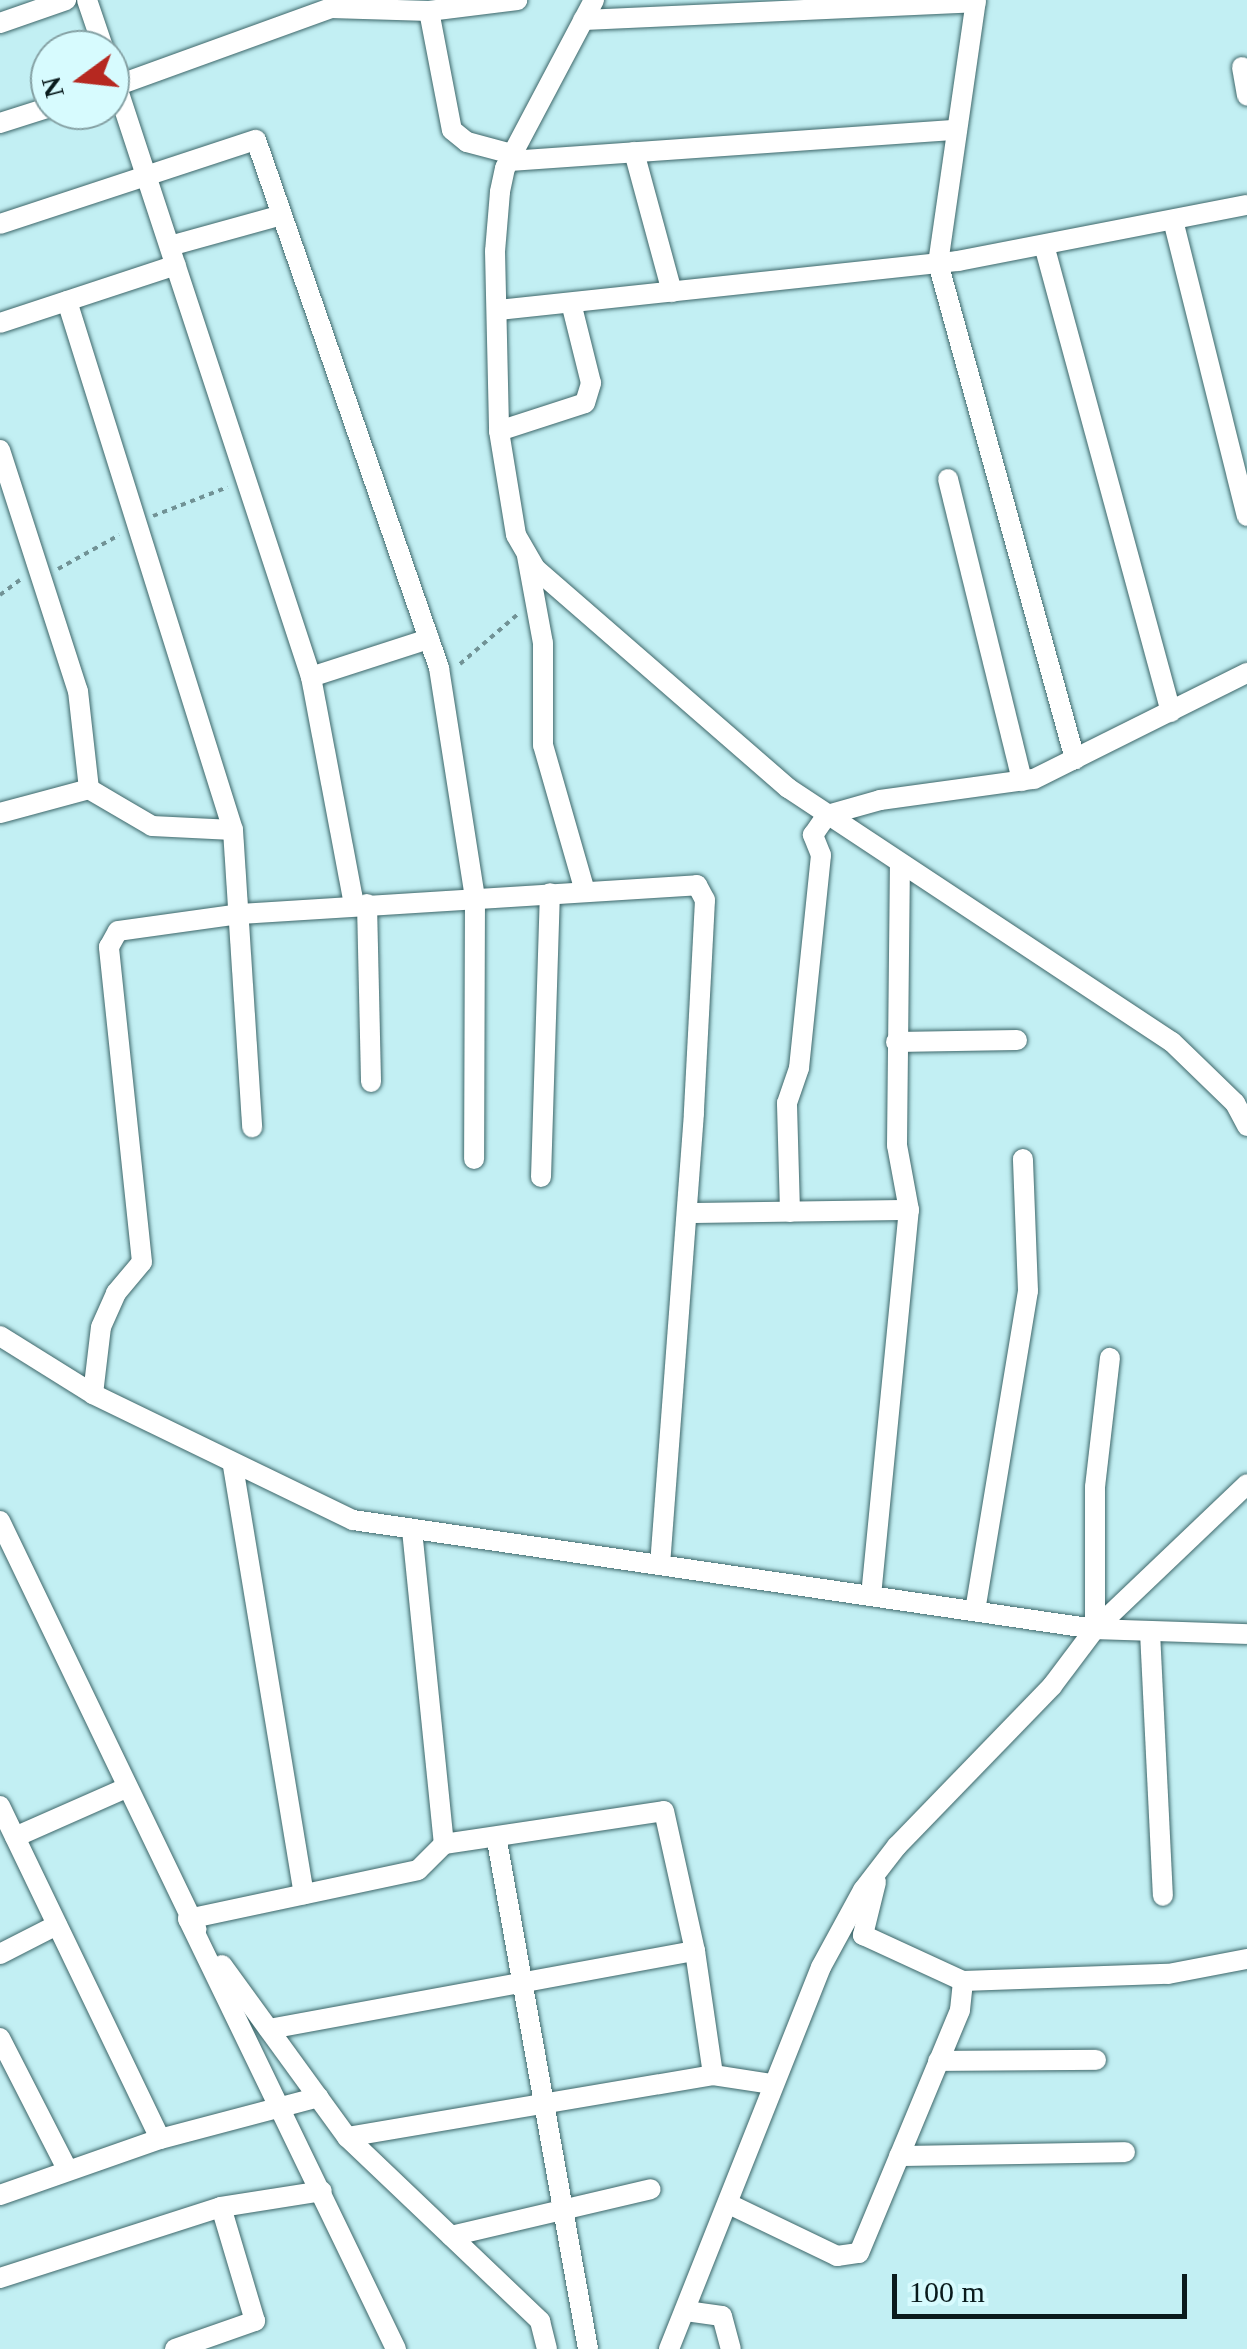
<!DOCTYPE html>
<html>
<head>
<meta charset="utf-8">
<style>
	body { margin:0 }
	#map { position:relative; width:1247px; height:2349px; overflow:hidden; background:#c2eff3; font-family:Georgia,serif }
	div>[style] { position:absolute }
	.path>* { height:4px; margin-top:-2px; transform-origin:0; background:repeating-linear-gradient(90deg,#719295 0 5px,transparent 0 10px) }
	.roads { filter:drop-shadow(0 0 2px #3e676a) drop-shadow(0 0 2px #3e676a) }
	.minor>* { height:20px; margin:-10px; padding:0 10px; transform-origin:10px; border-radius:10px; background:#fff }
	span { translate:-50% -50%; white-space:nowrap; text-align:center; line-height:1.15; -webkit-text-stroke:10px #d7fbfe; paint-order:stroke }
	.north { position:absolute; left:30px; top:30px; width:100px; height:100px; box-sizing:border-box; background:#d7fbfe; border:2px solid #85a1a4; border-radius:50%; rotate:255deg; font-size:28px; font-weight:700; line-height:40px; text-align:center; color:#091a1c }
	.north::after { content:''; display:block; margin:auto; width:35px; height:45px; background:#b62820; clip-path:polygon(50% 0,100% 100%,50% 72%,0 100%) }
	.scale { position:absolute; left:892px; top:2274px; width:295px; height:45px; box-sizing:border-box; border:5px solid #091a1c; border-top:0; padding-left:12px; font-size:30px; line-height:35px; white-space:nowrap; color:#091a1c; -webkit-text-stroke:8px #d7fbfe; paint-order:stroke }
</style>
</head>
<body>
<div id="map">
	<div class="path">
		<i style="left:153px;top:516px;width:80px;rotate:-21.1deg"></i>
		<i style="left:58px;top:569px;width:70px;rotate:-29.1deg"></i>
		<i style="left:0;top:595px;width:25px;rotate:-37deg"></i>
		<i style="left:460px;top:664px;width:75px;rotate:-40.7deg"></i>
	</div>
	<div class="roads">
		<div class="minor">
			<i style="left:87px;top:0;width:53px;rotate:71.2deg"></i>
			<i style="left:594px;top:0;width:190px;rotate:117.9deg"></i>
			<i style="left:505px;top:168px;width:25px;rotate:102deg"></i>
			<i style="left:500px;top:192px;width:59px;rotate:94.8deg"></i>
			<i style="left:495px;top:251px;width:180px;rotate:88.7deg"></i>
			<i style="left:499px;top:431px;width:105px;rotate:80.7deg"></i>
			<i style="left:516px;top:535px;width:39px;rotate:60deg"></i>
			<i style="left:536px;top:569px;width:334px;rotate:41deg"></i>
			<i style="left:788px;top:788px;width:460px;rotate:33.5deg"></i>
			<i style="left:1172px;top:1042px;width:88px;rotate:44.1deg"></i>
			<i style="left:1235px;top:1103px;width:26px;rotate:62deg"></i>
			<i style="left:976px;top:0;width:266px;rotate:98.2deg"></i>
			<i style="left:938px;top:263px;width:515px;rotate:74.56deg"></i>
			<i style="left:429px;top:11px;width:121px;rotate:79.1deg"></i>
			<i style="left:452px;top:130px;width:19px;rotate:39deg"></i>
			<i style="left:467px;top:142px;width:47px;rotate:14.9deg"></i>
			<i style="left:583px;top:20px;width:393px;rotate:-2.6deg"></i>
			<i style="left:0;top:23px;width:70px;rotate:-19.2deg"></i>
			<i style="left:110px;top:66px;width:643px;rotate:71.79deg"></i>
			<i style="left:311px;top:677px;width:232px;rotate:79.3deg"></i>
			<i style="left:1242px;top:67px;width:29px;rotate:80deg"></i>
			<i style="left:110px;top:88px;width:235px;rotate:-19.9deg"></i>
			<i style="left:331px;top:8px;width:98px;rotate:1.8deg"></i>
			<i style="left:429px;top:11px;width:89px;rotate:-7.1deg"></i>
			<i style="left:0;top:123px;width:52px;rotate:-17.7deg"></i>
			<i style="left:634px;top:152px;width:145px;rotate:74.8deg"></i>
			<i style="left:509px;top:161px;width:449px;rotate:-4deg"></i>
			<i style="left:1173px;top:220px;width:305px;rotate:76deg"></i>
			<i style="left:0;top:224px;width:269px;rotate:-18.2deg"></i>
			<i style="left:256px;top:140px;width:559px;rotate:70.88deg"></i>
			<i style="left:439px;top:668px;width:233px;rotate:81.1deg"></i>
			<i style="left:475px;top:898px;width:261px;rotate:90.2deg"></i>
			<i style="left:1044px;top:245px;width:484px;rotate:74.8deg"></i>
			<i style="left:170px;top:246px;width:116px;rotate:-15.5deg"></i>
			<i style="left:67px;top:301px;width:554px;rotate:72.58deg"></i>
			<i style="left:233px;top:830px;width:298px;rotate:86.3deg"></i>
			<i style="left:499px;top:310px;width:462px;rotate:-6.1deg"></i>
			<i style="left:958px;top:261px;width:294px;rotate:-11deg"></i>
			<i style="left:0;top:323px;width:185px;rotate:-18.2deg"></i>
			<i style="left:499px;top:431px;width:90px;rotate:-18deg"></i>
			<i style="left:585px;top:403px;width:21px;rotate:-73deg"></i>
			<i style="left:591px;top:383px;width:82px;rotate:-104deg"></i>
			<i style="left:0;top:450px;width:253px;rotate:72.1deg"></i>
			<i style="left:78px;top:691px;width:99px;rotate:83.6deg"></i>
			<i style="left:948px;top:479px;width:311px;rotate:76.2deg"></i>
			<i style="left:527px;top:556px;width:88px;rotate:79.6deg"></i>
			<i style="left:543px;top:643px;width:102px;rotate:90deg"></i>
			<i style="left:543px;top:745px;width:152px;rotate:74deg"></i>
			<i style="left:311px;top:677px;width:124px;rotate:-17.9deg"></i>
			<i style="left:0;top:813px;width:92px;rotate:-15.1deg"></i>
			<i style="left:89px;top:789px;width:73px;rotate:30.4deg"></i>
			<i style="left:152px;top:826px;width:81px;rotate:2.8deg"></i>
			<i style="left:367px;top:904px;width:178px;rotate:88.7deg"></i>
			<i style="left:896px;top:1042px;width:121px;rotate:-0.9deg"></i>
			<i style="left:541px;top:1177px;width:284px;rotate:-88.2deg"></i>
			<i style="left:790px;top:1212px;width:109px;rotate:-91.6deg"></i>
			<i style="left:787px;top:1103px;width:37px;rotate:-71deg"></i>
			<i style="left:799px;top:1068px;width:214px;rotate:-84.1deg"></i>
			<i style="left:821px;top:855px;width:22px;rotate:-112deg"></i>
			<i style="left:813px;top:835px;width:24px;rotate:-55deg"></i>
			<i style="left:827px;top:815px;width:55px;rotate:-15.8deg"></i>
			<i style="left:880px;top:800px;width:155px;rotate:-7.8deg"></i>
			<i style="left:1034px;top:779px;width:238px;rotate:-26.5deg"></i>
			<i style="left:687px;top:1213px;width:222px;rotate:-0.8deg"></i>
			<i style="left:0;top:1336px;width:110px;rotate:31.9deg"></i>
			<i style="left:93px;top:1394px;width:289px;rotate:25.9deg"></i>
			<i style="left:353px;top:1520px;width:750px;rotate:8.36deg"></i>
			<i style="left:1095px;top:1629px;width:152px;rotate:1.9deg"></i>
			<i style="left:93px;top:1394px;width:67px;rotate:-83.2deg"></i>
			<i style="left:101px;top:1327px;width:37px;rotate:-66deg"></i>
			<i style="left:116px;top:1293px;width:40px;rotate:-50deg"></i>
			<i style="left:142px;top:1262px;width:317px;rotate:-96deg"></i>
			<i style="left:109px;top:947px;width:18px;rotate:-61deg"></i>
			<i style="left:118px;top:931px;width:123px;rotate:-7.9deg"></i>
			<i style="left:240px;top:914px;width:458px;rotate:-3.6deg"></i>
			<i style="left:697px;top:885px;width:17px;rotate:62deg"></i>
			<i style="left:705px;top:900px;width:213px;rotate:93deg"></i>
			<i style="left:694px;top:1113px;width:453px;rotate:94.3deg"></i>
			<i style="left:233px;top:1466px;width:434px;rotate:80.6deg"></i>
			<i style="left:0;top:1521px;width:453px;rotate:64.3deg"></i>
			<i style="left:412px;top:1530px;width:316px;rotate:84.2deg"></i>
			<i style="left:871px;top:1596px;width:388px;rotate:-84.4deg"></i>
			<i style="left:909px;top:1210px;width:66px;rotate:-100.5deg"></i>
			<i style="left:897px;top:1145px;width:280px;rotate:-89.4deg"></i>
			<i style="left:975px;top:1611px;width:324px;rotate:-80.6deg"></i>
			<i style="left:1028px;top:1291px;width:132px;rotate:-92.2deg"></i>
			<i style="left:1095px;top:1629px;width:142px;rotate:-90deg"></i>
			<i style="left:1095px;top:1487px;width:130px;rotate:-83.4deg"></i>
			<i style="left:1150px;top:1632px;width:264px;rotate:87.2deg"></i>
			<i style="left:0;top:1806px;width:369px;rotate:64.3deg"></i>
			<i style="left:15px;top:1837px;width:121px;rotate:-23.8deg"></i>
			<i style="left:497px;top:1841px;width:516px;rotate:79.84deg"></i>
			<i style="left:876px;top:1882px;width:55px;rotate:103.8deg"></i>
			<i style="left:863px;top:1935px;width:110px;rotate:24.7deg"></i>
			<i style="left:963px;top:1981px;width:205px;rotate:-2deg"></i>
			<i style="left:1168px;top:1974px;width:80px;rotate:-10.8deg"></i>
			<i style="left:0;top:1954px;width:64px;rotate:-27deg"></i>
			<i style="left:222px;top:1965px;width:213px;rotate:54deg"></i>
			<i style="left:347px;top:2137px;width:267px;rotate:43.6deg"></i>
			<i style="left:540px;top:2321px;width:29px;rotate:76deg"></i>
			<i style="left:269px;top:2029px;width:433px;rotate:-10.4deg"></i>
			<i style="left:0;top:2038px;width:149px;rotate:62.9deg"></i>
			<i style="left:938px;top:2061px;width:158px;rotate:-0.4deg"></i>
			<i style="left:347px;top:2137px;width:371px;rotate:-9.6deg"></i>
			<i style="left:713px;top:2075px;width:60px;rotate:8.7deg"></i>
			<i style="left:899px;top:2156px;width:226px;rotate:-1deg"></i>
			<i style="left:0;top:2195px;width:170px;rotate:-19.3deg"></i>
			<i style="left:160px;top:2139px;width:164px;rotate:-14.8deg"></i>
			<i style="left:729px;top:2204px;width:120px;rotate:25.7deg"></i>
			<i style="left:837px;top:2256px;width:22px;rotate:-8deg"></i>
			<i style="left:859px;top:2253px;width:263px;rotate:-67.4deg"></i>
			<i style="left:960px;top:2010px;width:29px;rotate:-84deg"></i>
			<i style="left:451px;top:2236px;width:205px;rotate:-13.2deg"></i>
			<i style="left:0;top:2278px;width:232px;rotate:-17.8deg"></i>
			<i style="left:221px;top:2207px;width:102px;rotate:-9deg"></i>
			<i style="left:686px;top:2311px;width:36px;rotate:8deg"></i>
			<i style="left:722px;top:2316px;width:34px;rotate:75deg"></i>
			<i style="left:175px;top:2349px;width:85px;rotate:-19.3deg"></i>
			<i style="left:255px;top:2321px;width:119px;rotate:-106.6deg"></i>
			<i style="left:396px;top:2349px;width:478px;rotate:-115.8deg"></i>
			<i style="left:188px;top:1919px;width:235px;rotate:-12deg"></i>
			<i style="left:418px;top:1870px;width:37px;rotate:-45deg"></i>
			<i style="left:444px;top:1844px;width:222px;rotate:-8.5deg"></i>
			<i style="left:664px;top:1811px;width:143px;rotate:77.5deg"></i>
			<i style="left:695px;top:1951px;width:125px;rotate:81.7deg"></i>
			<i style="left:669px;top:2349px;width:411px;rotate:-68.3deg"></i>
			<i style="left:821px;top:1967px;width:88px;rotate:-61.4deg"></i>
			<i style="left:863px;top:1890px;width:56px;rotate:-52.3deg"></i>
			<i style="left:897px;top:1846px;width:223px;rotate:-45.9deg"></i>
			<i style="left:1052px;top:1686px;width:71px;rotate:-53deg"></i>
			<i style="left:1095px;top:1629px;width:210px;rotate:-43.6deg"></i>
		</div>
	</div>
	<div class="north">N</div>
	<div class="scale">100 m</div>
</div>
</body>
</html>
